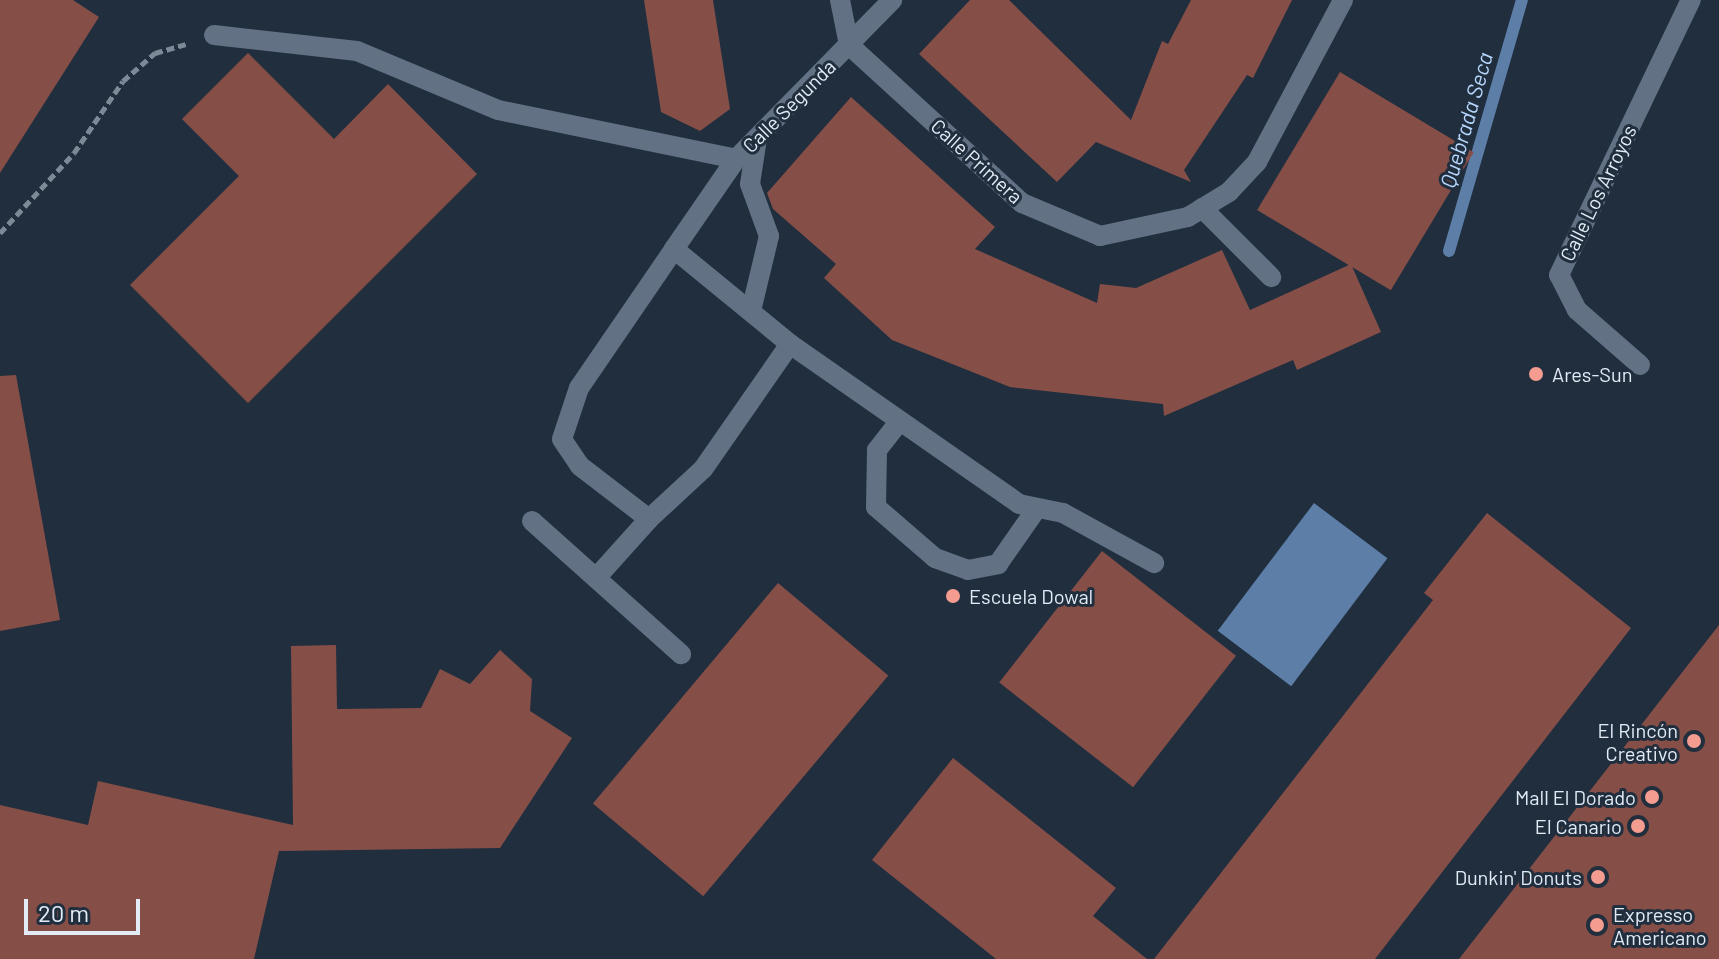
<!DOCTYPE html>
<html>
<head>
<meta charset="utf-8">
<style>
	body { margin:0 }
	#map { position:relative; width:1719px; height:959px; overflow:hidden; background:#202e3e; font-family:Barlow,sans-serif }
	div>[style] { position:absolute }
	.water>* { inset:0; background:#5c7ea7; transform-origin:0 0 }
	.stream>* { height:12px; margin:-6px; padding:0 6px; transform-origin:6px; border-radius:6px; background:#5c7ea7 }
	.building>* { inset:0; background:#854f48; transform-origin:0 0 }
	.path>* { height:5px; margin-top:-2.5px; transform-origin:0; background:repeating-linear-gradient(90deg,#7d8996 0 8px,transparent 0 12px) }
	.minor>* { height:20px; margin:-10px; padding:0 10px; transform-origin:10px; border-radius:10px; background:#627183 }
	.dots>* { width:22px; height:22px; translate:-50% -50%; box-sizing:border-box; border:4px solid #202e3e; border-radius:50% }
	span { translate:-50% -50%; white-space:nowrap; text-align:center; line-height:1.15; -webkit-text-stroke:6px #202e3e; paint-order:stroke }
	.street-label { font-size:20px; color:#e2ebf6 }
	.poi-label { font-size:20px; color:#e2ebf6 }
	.left { translate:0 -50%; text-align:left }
	.right { translate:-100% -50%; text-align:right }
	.water-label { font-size:22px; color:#b7d7fd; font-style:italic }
	.scale { position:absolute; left:24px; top:899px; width:116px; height:36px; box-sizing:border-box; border:4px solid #e2ebf6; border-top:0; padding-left:10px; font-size:24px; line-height:28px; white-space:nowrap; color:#e2ebf6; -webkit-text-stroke:6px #202e3e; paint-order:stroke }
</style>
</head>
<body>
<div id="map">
	<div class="water">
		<i style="left:1314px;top:503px;width:92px;height:160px;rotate:37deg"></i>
	</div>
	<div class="stream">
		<i style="left:1449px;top:251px;width:261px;rotate:-73.8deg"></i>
	</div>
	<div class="building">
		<i style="clip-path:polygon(0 0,73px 0,99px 17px,0 173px)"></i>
		<i style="clip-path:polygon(644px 0,713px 0,730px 109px,700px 131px,661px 112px)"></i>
		<i style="clip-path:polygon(970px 0,1009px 0,1131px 120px,1162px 41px,1168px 44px,1191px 0,1292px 0,1253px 78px,1247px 75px,1184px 170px,1191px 182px,1096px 142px,1057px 182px,919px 54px)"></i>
		<i style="clip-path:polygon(248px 53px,334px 139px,388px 84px,477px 174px,248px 403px,130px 285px,239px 176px,182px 119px)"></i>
		<i style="left:1340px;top:72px;width:156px;height:161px;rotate:31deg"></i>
		<i style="clip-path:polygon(851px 97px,995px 227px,975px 249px,1097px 303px,1100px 284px,1136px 288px,1222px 250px,1250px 310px,1351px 264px,1381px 332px,1297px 370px,1293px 360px,1164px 416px,1163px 404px,1010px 387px,892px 340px,824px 278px,836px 264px,773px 209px,767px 193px)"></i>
		<i style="clip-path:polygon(16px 375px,60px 620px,0 631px,0 376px)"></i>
		<i style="clip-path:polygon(1487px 513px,1631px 628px,1375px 959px,1154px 959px,1433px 600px,1424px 593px)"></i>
		<i style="left:1102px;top:551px;width:170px;height:167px;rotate:38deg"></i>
		<i style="left:778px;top:583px;width:144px;height:288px;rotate:40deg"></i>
		<i style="clip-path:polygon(1719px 625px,1719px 959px,1459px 959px)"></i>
		<i style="clip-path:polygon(336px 645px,337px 709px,421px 708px,440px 669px,470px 684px,500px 650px,532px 679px,530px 711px,572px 738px,500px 848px,279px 851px,254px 959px,0 959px,0 805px,88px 825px,98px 781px,293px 825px,291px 646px)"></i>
		<i style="clip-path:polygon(953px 758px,1116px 888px,1093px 916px,1147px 959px,996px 959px,872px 860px)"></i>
	</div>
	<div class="path">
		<i style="left:0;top:233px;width:109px;rotate:-47.2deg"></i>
		<i style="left:74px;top:153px;width:87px;rotate:-55.8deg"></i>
		<i style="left:123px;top:81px;width:43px;rotate:-41.2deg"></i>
		<i style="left:155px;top:53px;width:32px;rotate:-16deg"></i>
	</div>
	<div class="minor">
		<i style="left:840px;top:0;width:46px;rotate:78.7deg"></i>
		<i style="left:849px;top:45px;width:234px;rotate:42.4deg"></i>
		<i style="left:1022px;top:203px;width:85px;rotate:22.9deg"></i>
		<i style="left:1100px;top:236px;width:90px;rotate:-12.2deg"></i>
		<i style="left:1188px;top:217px;width:48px;rotate:-31.4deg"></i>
		<i style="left:1229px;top:192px;width:41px;rotate:-47deg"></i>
		<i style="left:1257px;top:162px;width:183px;rotate:-62deg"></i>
		<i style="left:214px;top:35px;width:144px;rotate:6.4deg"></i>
		<i style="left:357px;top:51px;width:153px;rotate:22.7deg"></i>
		<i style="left:498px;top:110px;width:243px;rotate:11.6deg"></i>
		<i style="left:1202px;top:208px;width:98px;rotate:45deg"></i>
		<i style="left:674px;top:249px;width:109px;rotate:-55.4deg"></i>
		<i style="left:736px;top:159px;width:223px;rotate:-45.5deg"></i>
		<i style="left:751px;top:311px;width:77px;rotate:-76.5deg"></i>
		<i style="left:769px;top:236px;width:55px;rotate:-110.1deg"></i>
		<i style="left:750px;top:184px;width:47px;rotate:-81.3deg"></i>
		<i style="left:790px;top:344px;width:152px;rotate:124.8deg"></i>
		<i style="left:703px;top:469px;width:74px;rotate:137.2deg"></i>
		<i style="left:649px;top:519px;width:87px;rotate:-142.5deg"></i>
		<i style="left:580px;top:466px;width:32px;rotate:-124deg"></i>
		<i style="left:562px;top:439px;width:54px;rotate:-71.6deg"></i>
		<i style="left:579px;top:388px;width:168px;rotate:-55.6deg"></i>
		<i style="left:674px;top:249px;width:150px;rotate:39.3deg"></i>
		<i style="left:790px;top:344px;width:279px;rotate:34.9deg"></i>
		<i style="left:1019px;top:504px;width:45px;rotate:11.6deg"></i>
		<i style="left:1063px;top:513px;width:104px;rotate:28.8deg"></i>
		<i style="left:1640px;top:365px;width:84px;rotate:-138.9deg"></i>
		<i style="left:1577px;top:310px;width:39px;rotate:-117deg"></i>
		<i style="left:1559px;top:275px;width:305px;rotate:-64.4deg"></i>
		<i style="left:899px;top:422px;width:36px;rotate:128deg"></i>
		<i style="left:877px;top:450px;width:57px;rotate:91deg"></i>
		<i style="left:876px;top:507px;width:78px;rotate:40.8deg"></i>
		<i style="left:935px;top:558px;width:35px;rotate:20deg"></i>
		<i style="left:968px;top:570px;width:31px;rotate:-11deg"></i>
		<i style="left:998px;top:564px;width:68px;rotate:-55.1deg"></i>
		<i style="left:532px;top:521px;width:200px;rotate:41.8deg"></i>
		<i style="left:596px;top:578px;width:79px;rotate:-48.1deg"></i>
	</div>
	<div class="dots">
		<i style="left:1536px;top:374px;background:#f59c91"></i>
		<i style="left:953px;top:596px;background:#f59c91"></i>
		<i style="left:1694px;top:741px;background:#f59c91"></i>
		<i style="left:1652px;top:797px;background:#f59c91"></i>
		<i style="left:1638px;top:826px;background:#f59c91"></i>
		<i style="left:1598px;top:877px;background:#f59c91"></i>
		<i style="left:1597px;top:925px;background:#f59c91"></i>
	</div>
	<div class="street-label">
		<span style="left:789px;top:106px;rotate:-45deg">Calle Segunda</span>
		<span style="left:977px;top:161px;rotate:42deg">Calle Primera</span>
		<span style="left:1598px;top:193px;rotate:-64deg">Calle Los Arroyos</span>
	</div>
	<div class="poi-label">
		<span class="left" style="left:1552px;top:374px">Ares-Sun</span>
		<span class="left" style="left:969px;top:596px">Escuela Dowal</span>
		<span class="right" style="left:1678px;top:742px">El Rincón<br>Creativo</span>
		<span class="right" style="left:1636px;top:797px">Mall El Dorado</span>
		<span class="right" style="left:1622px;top:826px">El Canario</span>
		<span class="right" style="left:1582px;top:877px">Dunkin' Donuts</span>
		<span class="left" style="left:1613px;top:926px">Expresso<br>Americano</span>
	</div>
	<div class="water-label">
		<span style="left:1466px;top:120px;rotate:-74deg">Quebrada Seca</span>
	</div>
	<div class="scale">20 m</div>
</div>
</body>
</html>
